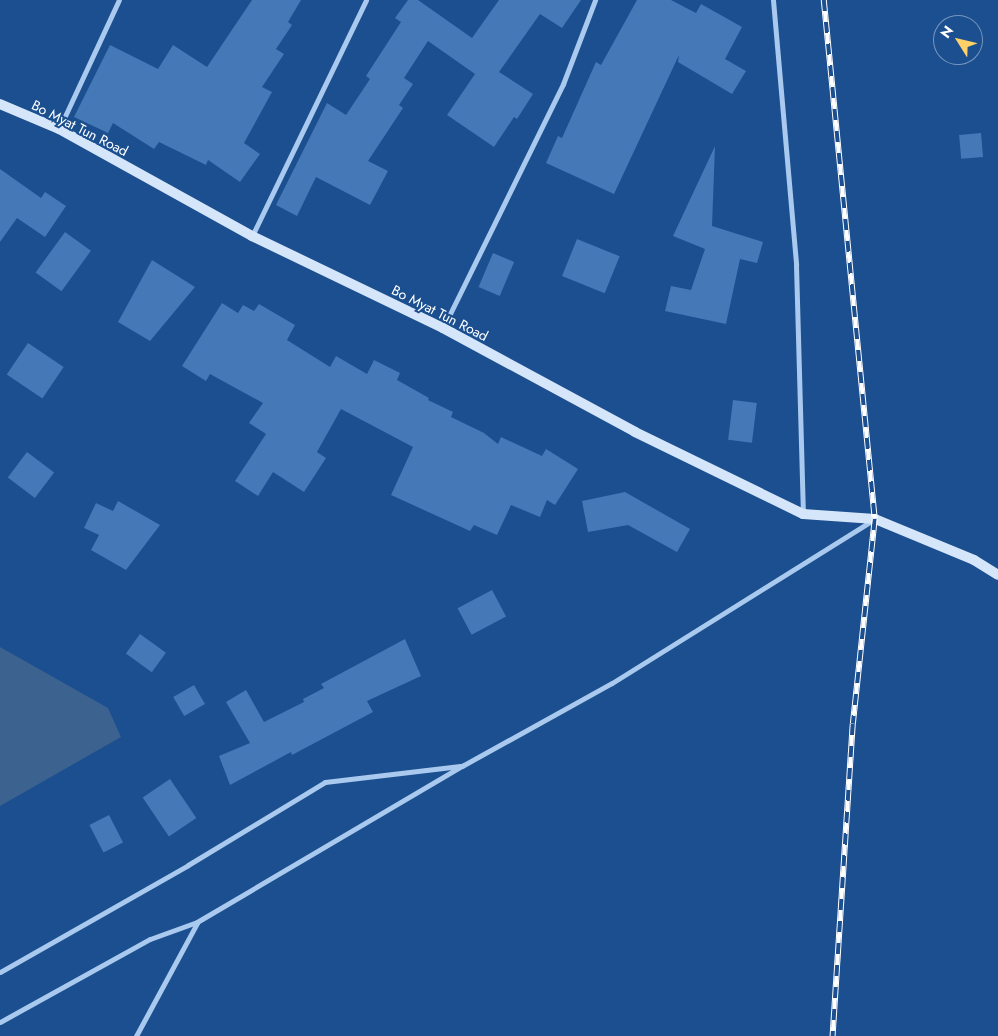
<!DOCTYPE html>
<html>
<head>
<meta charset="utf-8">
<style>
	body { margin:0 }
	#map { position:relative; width:998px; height:1036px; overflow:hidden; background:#1b4f8f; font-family:Jost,sans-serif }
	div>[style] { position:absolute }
	.water>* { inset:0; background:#3c6290 }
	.building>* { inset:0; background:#4478b7; transform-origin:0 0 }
	.minor>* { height:5px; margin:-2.5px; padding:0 2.5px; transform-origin:2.5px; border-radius:2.5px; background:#a9c9ee }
	.secondary>* { height:10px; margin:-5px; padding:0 5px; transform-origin:5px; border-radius:5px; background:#d6e6fa }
	.rail>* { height:5.5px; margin-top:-2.75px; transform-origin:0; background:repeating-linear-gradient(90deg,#1b4f8f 0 11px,#fff 0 22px); box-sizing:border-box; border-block:1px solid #fff }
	span { translate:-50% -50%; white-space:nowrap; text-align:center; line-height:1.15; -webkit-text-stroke:4px #1b4f8f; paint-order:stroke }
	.street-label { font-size:14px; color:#fff }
	.north { position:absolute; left:933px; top:15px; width:50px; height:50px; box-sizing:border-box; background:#1b4f8f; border:1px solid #7695bc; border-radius:50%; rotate:306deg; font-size:14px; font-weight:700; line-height:20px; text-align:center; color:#fff }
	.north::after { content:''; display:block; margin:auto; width:18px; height:22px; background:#ffd166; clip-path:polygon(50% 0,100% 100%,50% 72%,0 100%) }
</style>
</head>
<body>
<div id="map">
	<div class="water">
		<i style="clip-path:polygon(0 647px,108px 708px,121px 737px,0 806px)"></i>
	</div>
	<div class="building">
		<i style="clip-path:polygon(252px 0,301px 0,288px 22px,292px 25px,276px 49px,284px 54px,262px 87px,272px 92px,244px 143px,260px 154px,240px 182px,208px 160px,206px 165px,159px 142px,154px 149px,113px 123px,108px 133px,74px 117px,110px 45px,158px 69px,173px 45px,207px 67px)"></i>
		<i style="clip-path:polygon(408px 0,418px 0,472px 38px,499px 0,581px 0,562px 28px,540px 14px,499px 72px,533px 94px,517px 119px,514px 117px,494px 147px,447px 115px,475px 74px,428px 41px,404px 78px,413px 84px,399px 105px,403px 108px,368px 161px,388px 171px,370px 205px,316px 177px,297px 216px,276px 205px,327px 103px,346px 115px,370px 79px,366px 76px,401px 22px,395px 18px)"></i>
		<i style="clip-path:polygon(637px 0,671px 0,696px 13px,701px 4px,742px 27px,725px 59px,746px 71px,732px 94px,678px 62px,679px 55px,614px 194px,546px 163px,558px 136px,562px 138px,596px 62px,601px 65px)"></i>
		<i style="left:981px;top:133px;width:24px;height:22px;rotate:85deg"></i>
		<i style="clip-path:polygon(715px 146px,712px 226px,763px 242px,757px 263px,740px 259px,726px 324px,665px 311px,671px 286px,691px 290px,705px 249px,673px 236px)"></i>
		<i style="clip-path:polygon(0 169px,41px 198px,45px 192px,66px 206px,45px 237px,17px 218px,0 242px)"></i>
		<i style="left:65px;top:232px;width:32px;height:50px;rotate:36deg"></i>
		<i style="left:577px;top:239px;width:46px;height:40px;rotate:22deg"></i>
		<i style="left:493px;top:253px;width:23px;height:37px;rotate:23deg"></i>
		<i style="clip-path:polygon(152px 260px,195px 287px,150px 341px,118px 322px)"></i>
		<i style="clip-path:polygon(222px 303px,238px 313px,243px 305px,254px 311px,259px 304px,295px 325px,287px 340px,330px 367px,336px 356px,367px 374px,374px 360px,400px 373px,397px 380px,429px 398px,428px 400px,453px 412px,451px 417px,484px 433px,498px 444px,501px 437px,542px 456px,546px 449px,578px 469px,555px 505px,547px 500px,540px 517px,511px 505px,497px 535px,474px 525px,470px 531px,391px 495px,413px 447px,341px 409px,317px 452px,326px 458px,304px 492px,273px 472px,258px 496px,235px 481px,266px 434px,249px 423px,263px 403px,210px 374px,206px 381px,182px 366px)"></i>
		<i style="left:28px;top:343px;width:43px;height:38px;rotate:34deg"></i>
		<i style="left:733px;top:400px;width:24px;height:40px;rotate:7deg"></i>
		<i style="left:27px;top:452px;width:34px;height:32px;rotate:37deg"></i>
		<i style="clip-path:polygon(625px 492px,690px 529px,677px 552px,628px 525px,588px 532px,582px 501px)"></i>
		<i style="clip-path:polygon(118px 501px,160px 525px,126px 570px,91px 550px,99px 535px,84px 528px,96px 503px,113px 511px)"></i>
		<i style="left:492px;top:590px;width:30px;height:39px;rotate:62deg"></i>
		<i style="left:140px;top:634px;width:32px;height:24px;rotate:36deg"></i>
		<i style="clip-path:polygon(405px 639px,421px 676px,367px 701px,373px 712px,292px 755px,291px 752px,230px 785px,219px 756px,250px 743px,226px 702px,246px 690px,264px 722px,304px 702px,303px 699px,324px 688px,321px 684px)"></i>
		<i style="left:194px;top:685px;width:22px;height:24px;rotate:60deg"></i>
		<i style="left:170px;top:779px;width:47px;height:33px;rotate:56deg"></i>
		<i style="left:109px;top:815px;width:31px;height:22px;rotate:63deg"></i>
	</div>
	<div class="minor">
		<i style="left:773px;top:0;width:266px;rotate:85deg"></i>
		<i style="left:796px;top:265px;width:248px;rotate:88.4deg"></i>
		<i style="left:59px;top:129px;width:142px;rotate:-65.1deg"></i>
		<i style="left:252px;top:236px;width:262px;rotate:-64.2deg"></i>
		<i style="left:443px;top:328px;width:272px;rotate:-63.8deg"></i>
		<i style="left:563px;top:84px;width:90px;rotate:-69.1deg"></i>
		<i style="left:0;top:972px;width:216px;rotate:-29.6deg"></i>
		<i style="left:188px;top:865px;width:160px;rotate:-31.2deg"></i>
		<i style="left:325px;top:782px;width:136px;rotate:-6.8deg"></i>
		<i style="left:0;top:1022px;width:171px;rotate:-29deg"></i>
		<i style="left:150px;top:939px;width:50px;rotate:-19.9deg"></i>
		<i style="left:197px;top:922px;width:308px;rotate:-30.5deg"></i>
		<i style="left:462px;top:766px;width:171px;rotate:-29deg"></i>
		<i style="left:612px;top:683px;width:308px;rotate:-32deg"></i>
		<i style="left:136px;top:1036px;width:128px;rotate:-61.6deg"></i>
	</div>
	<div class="secondary">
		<i style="left:0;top:104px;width:64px;rotate:23deg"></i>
		<i style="left:59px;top:129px;width:221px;rotate:29deg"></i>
		<i style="left:252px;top:236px;width:212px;rotate:25.7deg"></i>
		<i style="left:443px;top:328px;width:218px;rotate:28.4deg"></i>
		<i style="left:635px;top:432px;width:187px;rotate:26deg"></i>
		<i style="left:803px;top:514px;width:72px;rotate:4deg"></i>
		<i style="left:875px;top:519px;width:107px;rotate:22.5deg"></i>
		<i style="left:974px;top:560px;width:28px;rotate:32deg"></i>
	</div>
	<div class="rail">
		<i style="left:824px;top:0;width:521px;rotate:84.39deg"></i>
		<i style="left:875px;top:519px;width:206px;rotate:96.1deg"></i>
		<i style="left:853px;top:724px;width:313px;rotate:93.7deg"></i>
	</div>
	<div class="street-label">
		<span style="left:80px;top:128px;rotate:27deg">Bo Myat Tun Road</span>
		<span style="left:440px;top:313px;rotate:27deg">Bo Myat Tun Road</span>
	</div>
	<div class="north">N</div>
</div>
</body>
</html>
